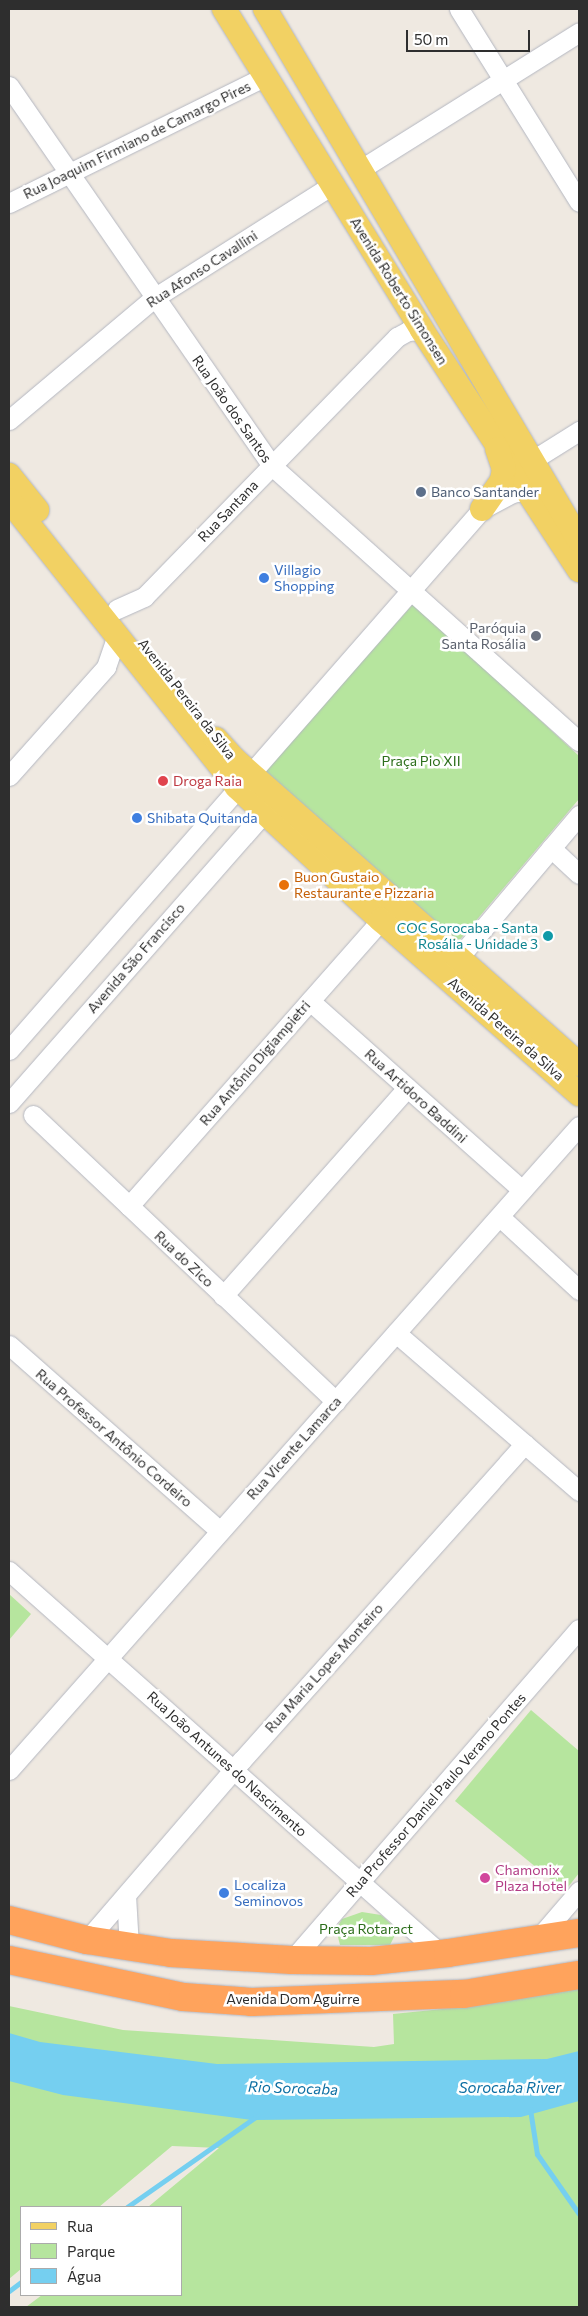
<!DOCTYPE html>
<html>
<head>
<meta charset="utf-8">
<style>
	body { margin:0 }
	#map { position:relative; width:588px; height:2316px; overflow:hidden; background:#efe9e1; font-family:Commissioner,sans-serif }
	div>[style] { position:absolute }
	.green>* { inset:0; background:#b6e59e }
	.water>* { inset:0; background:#75cff0 }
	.stream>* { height:5px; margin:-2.5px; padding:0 2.5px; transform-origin:2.5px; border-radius:2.5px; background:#75cff0 }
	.roads { filter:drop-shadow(0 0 1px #b4b7c1) drop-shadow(0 0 1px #b4b7c1) }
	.minor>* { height:19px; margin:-9.5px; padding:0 9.5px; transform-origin:9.5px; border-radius:9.5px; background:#fff }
	.major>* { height:24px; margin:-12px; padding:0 12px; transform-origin:12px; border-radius:12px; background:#f2d163 }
	.highway>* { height:28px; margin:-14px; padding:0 14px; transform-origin:14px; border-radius:14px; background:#ffa35c }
	.dots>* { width:14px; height:14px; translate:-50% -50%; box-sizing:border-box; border:2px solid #fff; border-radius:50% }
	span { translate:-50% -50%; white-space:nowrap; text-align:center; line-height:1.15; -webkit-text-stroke:5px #fff; paint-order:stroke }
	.street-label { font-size:14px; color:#2e2e2e }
	.service-label { font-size:14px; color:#4e5e75 }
	.left { translate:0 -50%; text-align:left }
	.shop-label { font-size:14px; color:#366cbe }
	.worship-label { font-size:14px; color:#5b616d }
	.right { translate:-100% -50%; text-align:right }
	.park-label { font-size:14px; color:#2c6e1b }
	.health-label { font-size:14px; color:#be3a42 }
	.food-label { font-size:14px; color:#c56008 }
	.culture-label { font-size:14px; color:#0d838f }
	.hotel-label { font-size:14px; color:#b23c85 }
	.water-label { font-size:15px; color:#0d6fa3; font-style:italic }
	.frame { position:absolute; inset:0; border:10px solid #2e2e2e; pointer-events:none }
	.legend { position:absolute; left:20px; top:2206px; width:162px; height:90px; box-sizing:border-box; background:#fff; border:1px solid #ababab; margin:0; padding:6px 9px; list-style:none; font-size:15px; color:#2e2e2e }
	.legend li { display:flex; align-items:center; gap:10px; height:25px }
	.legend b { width:25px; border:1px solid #ababab }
	.scale { position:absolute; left:406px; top:30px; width:124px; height:22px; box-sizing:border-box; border:2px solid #2e2e2e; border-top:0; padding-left:6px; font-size:15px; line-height:18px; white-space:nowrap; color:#2e2e2e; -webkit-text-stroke:4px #fff; paint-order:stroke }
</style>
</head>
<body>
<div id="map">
	<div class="green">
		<i style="clip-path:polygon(414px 603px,579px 756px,579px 799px,458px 942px,264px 771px)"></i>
		<i style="clip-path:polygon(9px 1594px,31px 1614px,9px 1640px)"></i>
		<i style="clip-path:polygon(531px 1710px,579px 1751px,579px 1873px,565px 1891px,455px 1801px)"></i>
		<i style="clip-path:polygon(362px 1912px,381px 1915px,392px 1925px,396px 1933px,390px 1945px,340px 1945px,336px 1929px,342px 1919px)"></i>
		<i style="clip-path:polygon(579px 1985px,579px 2307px,26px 2307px,42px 2295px,181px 2295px,181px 2207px,148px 2207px,219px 2148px,172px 2146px,99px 2207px,21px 2207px,21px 2269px,9px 2279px,9px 2006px,123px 2030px,374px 2047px,394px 2044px,393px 2014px,472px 2006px)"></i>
	</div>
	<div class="water">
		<i style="clip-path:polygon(9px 2033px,40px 2042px,217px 2064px,547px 2059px,579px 2051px,579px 2101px,521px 2117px,252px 2120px,63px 2095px,9px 2081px)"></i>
	</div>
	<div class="stream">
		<i style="left:530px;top:2109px;width:46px;rotate:81.2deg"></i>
		<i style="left:537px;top:2154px;width:73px;rotate:55deg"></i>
		<i style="left:127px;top:2207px;width:159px;rotate:-35deg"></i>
		<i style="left:9px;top:2291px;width:15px;rotate:-37deg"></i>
	</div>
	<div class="roads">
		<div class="minor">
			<i style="left:459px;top:9px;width:227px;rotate:58.1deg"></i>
			<i style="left:9px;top:86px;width:462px;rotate:55.3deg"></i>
			<i style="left:272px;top:466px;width:412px;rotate:41.9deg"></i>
			<i style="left:361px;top:169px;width:257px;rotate:-32.1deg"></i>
			<i style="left:9px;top:203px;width:287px;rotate:-26.3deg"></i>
			<i style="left:9px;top:420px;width:189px;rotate:-40.1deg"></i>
			<i style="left:154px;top:298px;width:211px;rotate:-32.4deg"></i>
			<i style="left:531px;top:461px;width:57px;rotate:-32deg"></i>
			<i style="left:117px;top:609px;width:30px;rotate:-24deg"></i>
			<i style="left:144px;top:597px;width:363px;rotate:-45.8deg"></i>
			<i style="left:397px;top:337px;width:13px;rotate:-29deg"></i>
			<i style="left:408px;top:331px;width:14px;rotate:-4deg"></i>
			<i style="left:9px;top:776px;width:146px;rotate:-48.3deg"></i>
			<i style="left:106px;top:667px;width:34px;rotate:-71deg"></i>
			<i style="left:551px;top:848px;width:38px;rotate:43deg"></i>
			<i style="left:446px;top:961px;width:15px;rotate:-20deg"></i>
			<i style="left:460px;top:956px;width:185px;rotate:-49.8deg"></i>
			<i style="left:310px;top:1001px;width:284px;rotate:41.7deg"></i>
			<i style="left:9px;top:1050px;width:719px;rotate:-48.84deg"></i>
			<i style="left:482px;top:509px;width:34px;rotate:-28deg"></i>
			<i style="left:512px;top:493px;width:17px;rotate:-10deg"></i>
			<i style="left:9px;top:1103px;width:386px;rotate:-48.7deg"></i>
			<i style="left:33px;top:1115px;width:417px;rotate:43.4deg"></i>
			<i style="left:129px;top:1206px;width:381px;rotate:-48.6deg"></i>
			<i style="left:500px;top:1217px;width:108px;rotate:42.7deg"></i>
			<i style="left:223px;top:1296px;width:278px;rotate:-48.5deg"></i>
			<i style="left:396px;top:1333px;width:242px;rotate:40.8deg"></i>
			<i style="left:9px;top:1345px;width:281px;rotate:41.4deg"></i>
			<i style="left:9px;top:1571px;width:568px;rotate:41.57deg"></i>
			<i style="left:434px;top:1948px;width:15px;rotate:20deg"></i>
			<i style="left:9px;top:1770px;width:860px;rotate:-48.49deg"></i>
			<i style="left:126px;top:1895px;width:52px;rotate:86.7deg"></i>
			<i style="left:87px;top:1940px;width:238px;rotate:-49.3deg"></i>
			<i style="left:242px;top:1760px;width:424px;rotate:-48.2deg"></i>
			<i style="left:537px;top:1940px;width:65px;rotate:-49.4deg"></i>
			<i style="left:292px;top:1960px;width:438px;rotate:-49.1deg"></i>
		</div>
		<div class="major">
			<i style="left:224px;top:9px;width:377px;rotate:58.3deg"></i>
			<i style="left:422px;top:330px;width:287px;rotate:56.8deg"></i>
			<i style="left:265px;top:9px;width:617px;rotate:59.4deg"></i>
			<i style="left:9px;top:475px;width:45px;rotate:51.3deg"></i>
			<i style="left:9px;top:500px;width:367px;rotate:51.5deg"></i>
			<i style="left:237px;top:787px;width:196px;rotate:42.7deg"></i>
			<i style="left:381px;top:920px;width:264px;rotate:41.3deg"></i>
			<i style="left:482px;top:509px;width:35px;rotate:-55deg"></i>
			<i style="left:502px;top:480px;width:11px;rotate:-80deg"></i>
			<i style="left:504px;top:469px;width:21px;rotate:-109deg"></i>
			<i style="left:216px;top:739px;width:28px;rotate:48deg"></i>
			<i style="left:235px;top:760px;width:459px;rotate:41.5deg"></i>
		</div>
		<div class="highway">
			<i style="left:9px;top:1920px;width:81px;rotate:14.4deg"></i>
			<i style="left:87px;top:1940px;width:85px;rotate:8.8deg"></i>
			<i style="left:171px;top:1953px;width:121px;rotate:3.3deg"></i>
			<i style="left:292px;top:1960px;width:79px;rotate:0.7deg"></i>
			<i style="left:371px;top:1961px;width:77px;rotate:-5.9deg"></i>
			<i style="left:448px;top:1953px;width:133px;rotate:-8.7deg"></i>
			<i style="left:9px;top:1960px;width:178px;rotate:12deg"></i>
			<i style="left:183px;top:1997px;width:69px;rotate:4.1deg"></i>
			<i style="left:252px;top:2002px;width:212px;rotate:-2.2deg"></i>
			<i style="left:464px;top:1994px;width:117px;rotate:-9.4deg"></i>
		</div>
	</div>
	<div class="dots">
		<i style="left:421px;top:492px;background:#5c6f8a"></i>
		<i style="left:264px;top:578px;background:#3f7fe0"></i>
		<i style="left:536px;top:636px;background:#6b7280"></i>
		<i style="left:163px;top:781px;background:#e0444e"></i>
		<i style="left:137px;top:818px;background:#3f7fe0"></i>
		<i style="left:284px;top:885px;background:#e8710a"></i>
		<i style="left:548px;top:936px;background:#0f9aa8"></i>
		<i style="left:485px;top:1878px;background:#d1479c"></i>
		<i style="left:224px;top:1893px;background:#3f7fe0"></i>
	</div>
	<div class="street-label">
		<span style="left:137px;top:140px;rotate:-26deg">Rua Joaquim Firmiano de Camargo Pires</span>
		<span style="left:202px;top:269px;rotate:-33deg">Rua Afonso Cavallini</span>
		<span style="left:399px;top:291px;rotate:58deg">Avenida Roberto Simonsen</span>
		<span style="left:232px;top:409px;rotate:55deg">Rua João dos Santos</span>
		<span style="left:228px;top:511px;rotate:-46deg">Rua Santana</span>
		<span style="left:187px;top:699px;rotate:52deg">Avenida Pereira da Silva</span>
		<span style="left:136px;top:958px;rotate:-49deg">Avenida São Francisco</span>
		<span style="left:506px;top:1029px;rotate:41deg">Avenida Pereira da Silva</span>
		<span style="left:255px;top:1063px;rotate:-49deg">Rua Antônio Digiampietri</span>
		<span style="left:416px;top:1096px;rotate:42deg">Rua Artidoro Baddini</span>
		<span style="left:184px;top:1259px;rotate:43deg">Rua do Zico</span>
		<span style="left:114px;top:1438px;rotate:41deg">Rua Professor Antônio Cordeiro</span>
		<span style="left:294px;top:1448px;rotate:-48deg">Rua Vicente Lamarca</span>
		<span style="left:324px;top:1668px;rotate:-48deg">Rua Maria Lopes Monteiro</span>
		<span style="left:227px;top:1764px;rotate:42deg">Rua João Antunes do Nascimento</span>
		<span style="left:436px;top:1795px;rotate:-49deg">Rua Professor Daniel Paulo Verano Pontes</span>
		<span style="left:293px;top:1999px">Avenida Dom Aguirre</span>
	</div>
	<div class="service-label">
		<span class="left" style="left:431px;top:492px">Banco Santander</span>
	</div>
	<div class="shop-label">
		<span class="left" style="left:274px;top:578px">Villagio<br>Shopping</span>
		<span class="left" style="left:147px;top:818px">Shibata Quitanda</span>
		<span class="left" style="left:234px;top:1893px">Localiza<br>Seminovos</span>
	</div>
	<div class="worship-label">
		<span class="right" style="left:526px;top:636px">Paróquia<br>Santa Rosália</span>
	</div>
	<div class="park-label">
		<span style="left:421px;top:761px">Praça Pio XII</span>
		<span style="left:366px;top:1929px">Praça Rotaract</span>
	</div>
	<div class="health-label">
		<span class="left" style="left:173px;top:781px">Droga Raia</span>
	</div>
	<div class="food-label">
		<span class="left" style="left:294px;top:885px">Buon Gustaio<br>Restaurante e Pizzaria</span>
	</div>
	<div class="culture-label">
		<span class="right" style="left:538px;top:936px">COC Sorocaba - Santa<br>Rosália - Unidade 3</span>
	</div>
	<div class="hotel-label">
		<span class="left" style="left:495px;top:1878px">Chamonix<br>Plaza Hotel</span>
	</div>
	<div class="water-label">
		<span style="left:293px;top:2088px;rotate:2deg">Rio Sorocaba</span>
		<span style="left:510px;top:2088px">Sorocaba River</span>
	</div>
	<div class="frame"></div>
	<ul class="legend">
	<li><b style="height:6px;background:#f2d163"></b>Rua</li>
	<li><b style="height:14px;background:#b6e59e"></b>Parque</li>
	<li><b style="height:14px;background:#75cff0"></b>Água</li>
	</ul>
	<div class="scale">50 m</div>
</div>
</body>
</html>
